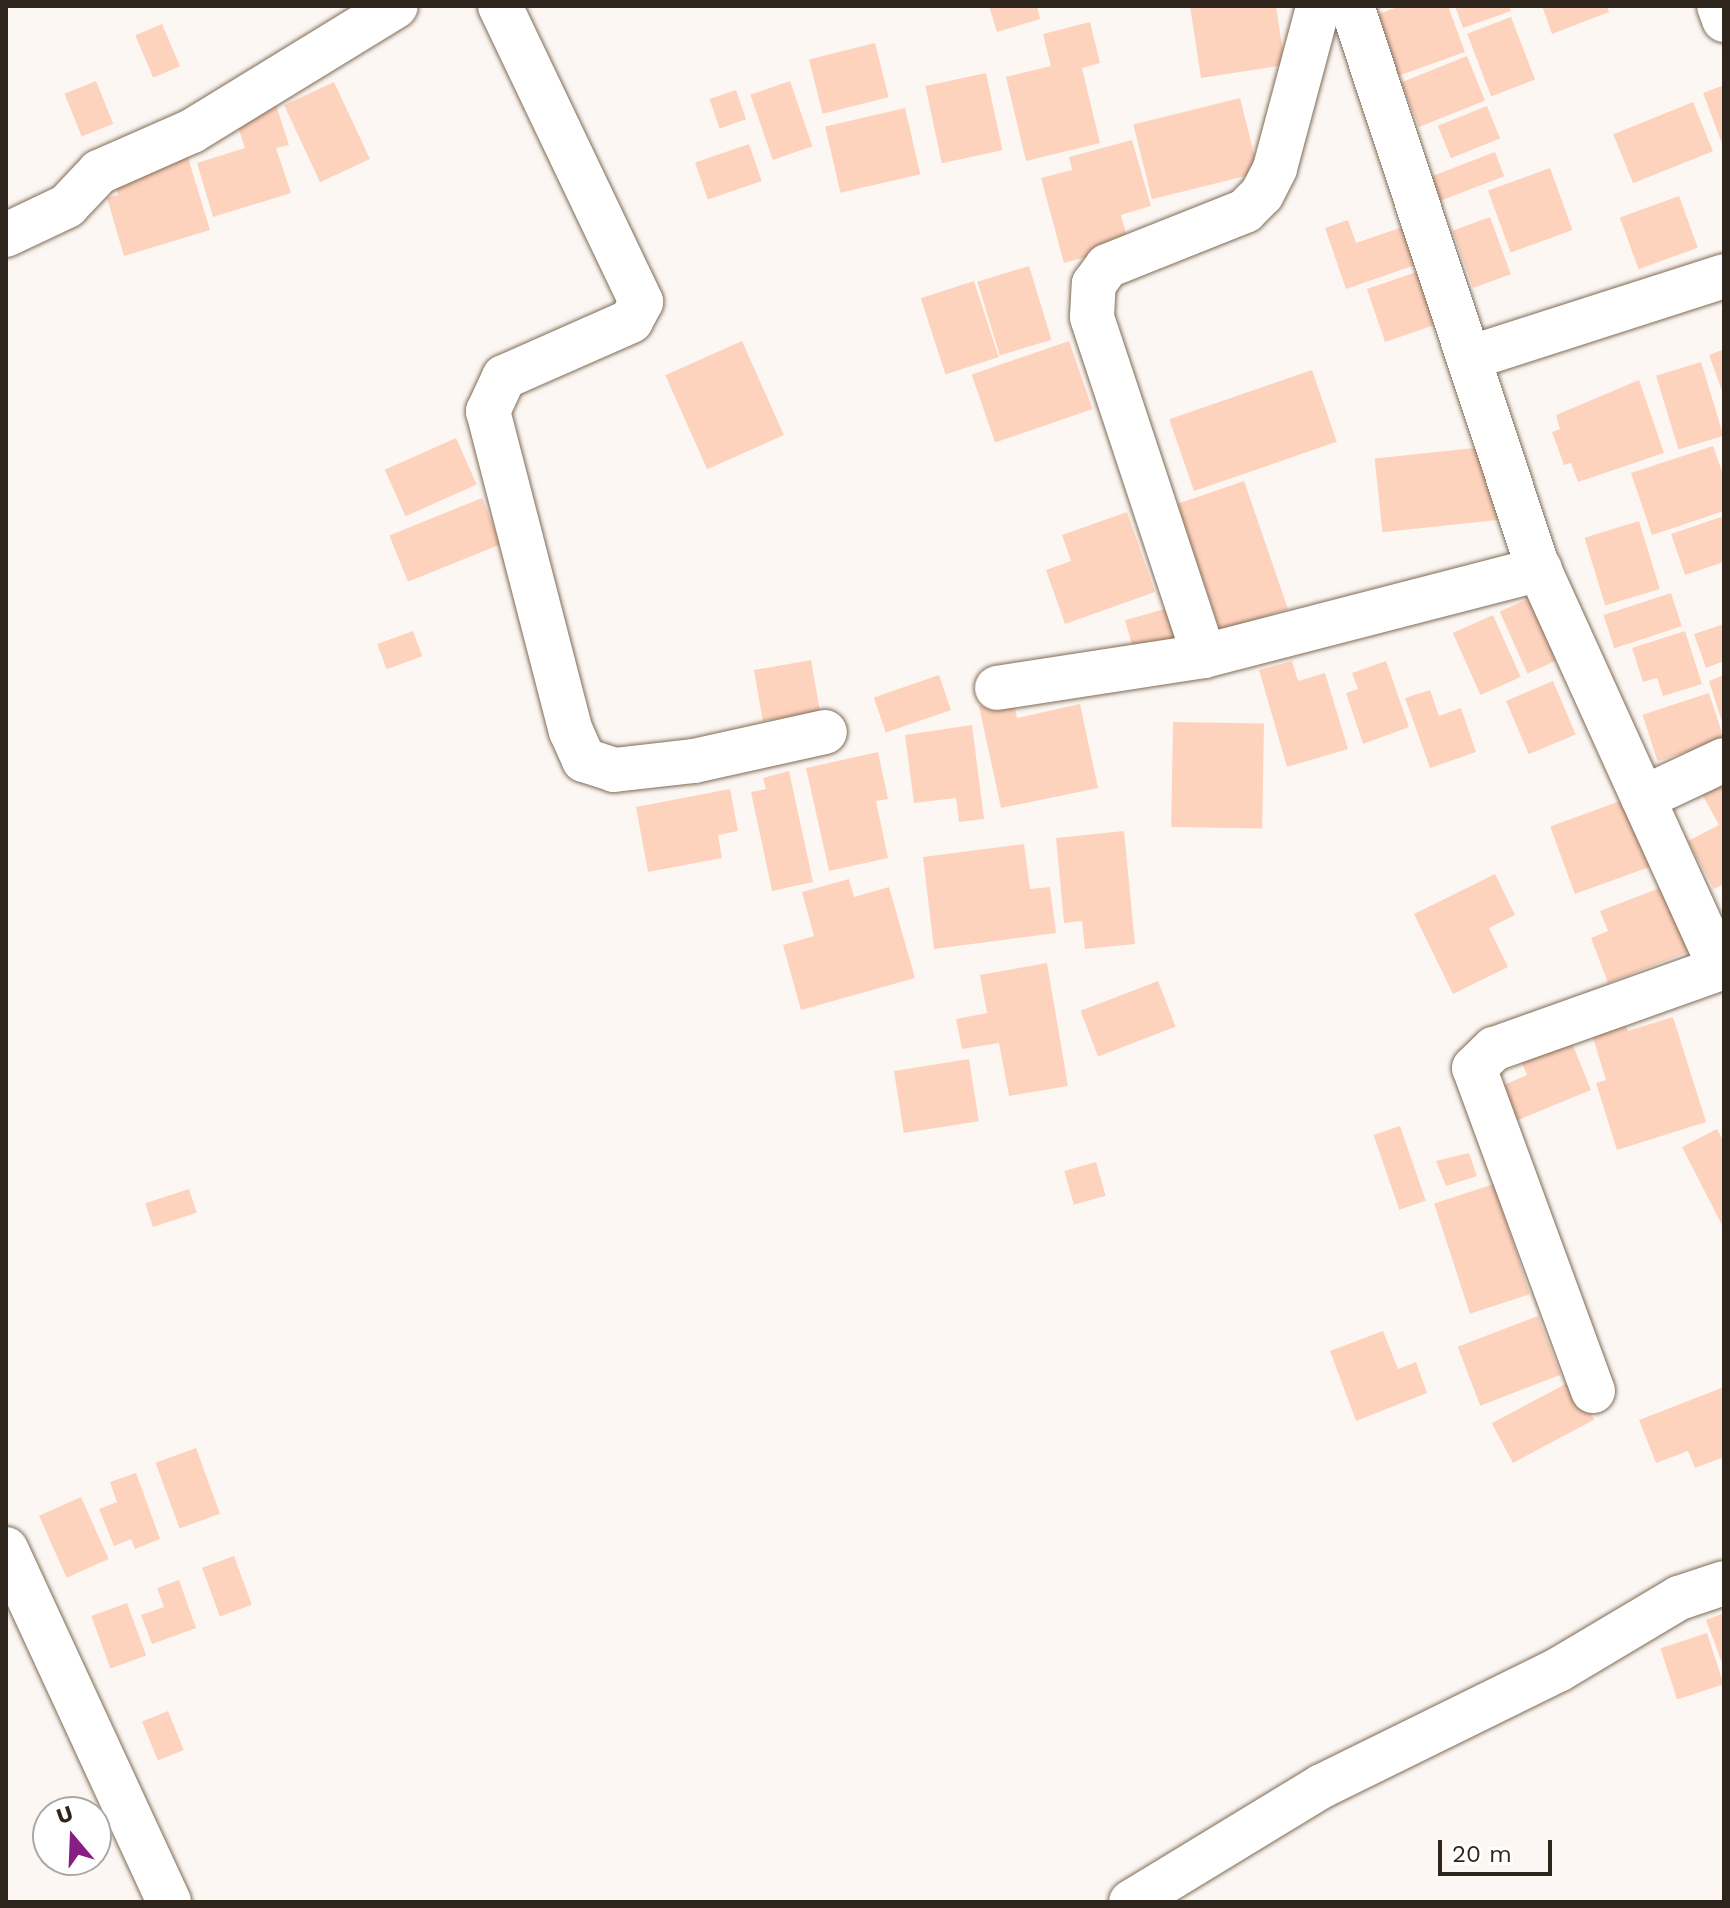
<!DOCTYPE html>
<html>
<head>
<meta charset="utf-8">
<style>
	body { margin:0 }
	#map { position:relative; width:1730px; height:1908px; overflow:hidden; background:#fcf7f3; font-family:"Work Sans",sans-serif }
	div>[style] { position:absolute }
	.building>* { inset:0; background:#fed3be; transform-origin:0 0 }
	.roads { filter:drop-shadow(0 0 2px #806b56) drop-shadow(0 0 2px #806b56) }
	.minor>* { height:44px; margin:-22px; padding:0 22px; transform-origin:22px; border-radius:22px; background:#fff }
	span { translate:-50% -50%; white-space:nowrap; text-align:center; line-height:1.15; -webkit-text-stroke:7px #fff; paint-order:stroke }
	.frame { position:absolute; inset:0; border:8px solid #2e261d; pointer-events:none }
	.north { position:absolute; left:32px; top:1796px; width:80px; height:80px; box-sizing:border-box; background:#fff; border:2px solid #aba8a5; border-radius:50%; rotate:341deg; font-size:22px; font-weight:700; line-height:32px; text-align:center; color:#2e261d }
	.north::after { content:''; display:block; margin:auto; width:28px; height:36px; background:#881e84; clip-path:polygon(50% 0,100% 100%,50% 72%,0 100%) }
	.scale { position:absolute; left:1438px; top:1840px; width:114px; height:36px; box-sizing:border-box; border:4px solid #2e261d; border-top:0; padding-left:10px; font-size:24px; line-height:28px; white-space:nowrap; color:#2e261d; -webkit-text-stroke:6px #fff; paint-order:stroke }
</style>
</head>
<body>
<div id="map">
	<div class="building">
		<i style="clip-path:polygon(989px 6px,1037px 6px,1040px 19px,997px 32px)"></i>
		<i style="clip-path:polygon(1190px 6px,1276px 6px,1285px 65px,1201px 78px)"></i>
		<i style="clip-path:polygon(1400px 6px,1448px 6px,1465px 52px,1395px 77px,1373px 16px)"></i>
		<i style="clip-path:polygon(1455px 6px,1509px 6px,1511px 11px,1463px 28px)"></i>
		<i style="clip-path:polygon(1542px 6px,1607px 6px,1609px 12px,1552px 34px)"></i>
		<i style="left:1511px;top:17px;width:67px;height:47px;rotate:69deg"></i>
		<i style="clip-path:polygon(1090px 22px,1100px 63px,1082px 68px,1100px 143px,1026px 161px,1006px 77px,1051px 66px,1043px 34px)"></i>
		<i style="left:162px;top:24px;width:46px;height:29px;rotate:67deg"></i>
		<i style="left:875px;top:43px;width:56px;height:68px;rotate:76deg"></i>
		<i style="left:1467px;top:56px;width:48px;height:71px;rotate:68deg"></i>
		<i style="left:986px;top:73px;width:79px;height:62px;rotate:78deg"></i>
		<i style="left:96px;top:81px;width:46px;height:34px;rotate:68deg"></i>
		<i style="left:790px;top:81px;width:69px;height:42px;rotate:71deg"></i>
		<i style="left:334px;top:82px;width:85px;height:55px;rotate:65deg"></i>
		<i style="clip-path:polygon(1724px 85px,1724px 149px,1703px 93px)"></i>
		<i style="left:736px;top:90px;width:31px;height:28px;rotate:71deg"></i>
		<i style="left:1240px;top:98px;width:77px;height:110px;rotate:76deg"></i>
		<i style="left:1693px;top:102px;width:53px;height:86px;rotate:68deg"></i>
		<i style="clip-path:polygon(276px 105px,289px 145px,276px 148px,291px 193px,213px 217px,197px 163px,245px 148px,235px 118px)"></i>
		<i style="left:1487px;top:106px;width:35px;height:53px;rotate:68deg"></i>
		<i style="left:905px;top:108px;width:68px;height:82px;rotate:77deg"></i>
		<i style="clip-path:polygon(1132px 140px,1151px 206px,1121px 215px,1129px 245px,1064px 263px,1041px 178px,1072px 170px,1069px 157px)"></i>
		<i style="left:749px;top:144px;width:39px;height:57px;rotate:71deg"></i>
		<i style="left:1495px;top:152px;width:26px;height:69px;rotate:69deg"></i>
		<i style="clip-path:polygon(187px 154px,210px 230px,124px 256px,107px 198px,118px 195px,113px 176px)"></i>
		<i style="left:1550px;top:168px;width:66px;height:66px;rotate:70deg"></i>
		<i style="left:1679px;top:196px;width:55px;height:63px;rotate:70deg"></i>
		<i style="left:1490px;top:217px;width:61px;height:40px;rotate:70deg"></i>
		<i style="clip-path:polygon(1348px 220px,1356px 243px,1414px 223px,1427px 261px,1346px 289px,1325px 228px)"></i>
		<i style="left:1029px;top:266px;width:77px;height:54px;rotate:73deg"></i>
		<i style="left:1434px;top:266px;width:56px;height:71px;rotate:71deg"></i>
		<i style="left:974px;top:281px;width:80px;height:56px;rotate:72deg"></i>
		<i style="left:742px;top:341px;width:103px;height:84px;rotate:66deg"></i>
		<i style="left:1069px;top:341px;width:72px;height:103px;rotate:71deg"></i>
		<i style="clip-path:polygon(1724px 349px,1724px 396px,1709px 355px)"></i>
		<i style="left:1701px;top:362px;width:77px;height:47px;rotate:73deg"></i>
		<i style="left:1312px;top:370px;width:76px;height:151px;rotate:71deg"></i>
		<i style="clip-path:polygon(1639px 380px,1664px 453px,1578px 482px,1571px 463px,1564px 465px,1552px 432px,1560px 429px,1556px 415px)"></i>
		<i style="left:456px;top:438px;width:51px;height:78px;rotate:66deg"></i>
		<i style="left:1494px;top:446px;width:74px;height:120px;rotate:84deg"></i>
		<i style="clip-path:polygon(1713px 446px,1724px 477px,1724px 511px,1652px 535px,1631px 473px)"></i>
		<i style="left:1244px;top:481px;width:135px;height:71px;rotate:71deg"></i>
		<i style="left:482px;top:498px;width:50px;height:100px;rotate:68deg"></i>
		<i style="clip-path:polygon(1127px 512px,1155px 592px,1065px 624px,1046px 570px,1071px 561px,1062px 535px)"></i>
		<i style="clip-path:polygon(1724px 516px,1724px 562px,1685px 575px,1671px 534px)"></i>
		<i style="left:1639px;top:521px;width:71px;height:57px;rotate:73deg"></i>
		<i style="left:1671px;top:593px;width:35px;height:71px;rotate:72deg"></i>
		<i style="left:1539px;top:594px;width:68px;height:43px;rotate:66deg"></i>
		<i style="left:1175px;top:606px;width:32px;height:52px;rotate:74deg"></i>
		<i style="left:1493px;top:615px;width:68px;height:44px;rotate:66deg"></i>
		<i style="clip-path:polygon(1724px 624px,1724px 661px,1706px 668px,1694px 634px)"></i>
		<i style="left:413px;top:631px;width:27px;height:38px;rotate:70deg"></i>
		<i style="clip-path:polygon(1685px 631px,1702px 684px,1663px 696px,1657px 678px,1643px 682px,1632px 648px)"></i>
		<i style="left:811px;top:660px;width:52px;height:58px;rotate:80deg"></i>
		<i style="clip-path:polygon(1292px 661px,1298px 681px,1325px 673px,1348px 749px,1287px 767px,1259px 670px)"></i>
		<i style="clip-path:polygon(1386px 661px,1409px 727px,1363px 744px,1346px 693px,1358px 689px,1352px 673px)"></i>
		<i style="left:939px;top:675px;width:37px;height:69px;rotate:71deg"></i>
		<i style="clip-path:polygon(1724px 675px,1724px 725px,1723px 725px,1709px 681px)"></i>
		<i style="left:1553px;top:681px;width:58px;height:51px;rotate:67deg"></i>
		<i style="clip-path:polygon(1430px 690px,1439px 716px,1461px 708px,1476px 752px,1430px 768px,1405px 698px)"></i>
		<i style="left:1709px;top:693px;width:49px;height:70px;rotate:72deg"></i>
		<i style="clip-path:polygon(1013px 699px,1017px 718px,1080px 704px,1098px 788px,1001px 808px,979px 706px)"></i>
		<i style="left:1173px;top:722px;width:91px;height:105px;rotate:1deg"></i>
		<i style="clip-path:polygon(972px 725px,984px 819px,959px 822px,956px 798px,914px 803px,905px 735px)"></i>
		<i style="clip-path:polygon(878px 752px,888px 799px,876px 801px,888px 858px,829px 871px,806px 768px)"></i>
		<i style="clip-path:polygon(789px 771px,813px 882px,772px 891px,751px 792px,766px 789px,763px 778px)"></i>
		<i style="clip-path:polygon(1724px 782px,1724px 884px,1714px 889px,1688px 841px,1719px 825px,1702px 794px)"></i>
		<i style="clip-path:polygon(730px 789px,738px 831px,718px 835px,722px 858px,648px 872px,636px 807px)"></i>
		<i style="left:1631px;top:797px;width:72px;height:86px;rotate:70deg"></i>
		<i style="clip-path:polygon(1124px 831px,1135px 944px,1085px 949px,1082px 921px,1064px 923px,1056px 838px)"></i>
		<i style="clip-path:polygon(1024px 844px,1030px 889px,1050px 887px,1056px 933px,934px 949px,923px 857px)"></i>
		<i style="clip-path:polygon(1495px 874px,1515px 915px,1489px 928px,1508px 967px,1453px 994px,1414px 914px)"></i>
		<i style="clip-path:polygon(849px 879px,854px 897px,889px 887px,915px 978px,801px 1010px,783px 945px,814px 936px,802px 892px)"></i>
		<i style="clip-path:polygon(1670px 884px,1695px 949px,1608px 983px,1591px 938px,1608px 931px,1600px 911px)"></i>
		<i style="clip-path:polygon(1047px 963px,1068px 1086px,1009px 1096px,999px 1043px,962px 1049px,956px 1019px,987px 1013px,980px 975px)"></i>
		<i style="left:1158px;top:981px;width:49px;height:83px;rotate:69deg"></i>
		<i style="clip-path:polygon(1623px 1017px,1628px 1031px,1673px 1017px,1706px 1122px,1617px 1150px,1596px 1083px,1606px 1080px,1590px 1028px)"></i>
		<i style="clip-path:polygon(1568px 1033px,1591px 1090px,1513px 1122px,1499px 1087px,1527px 1075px,1518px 1054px)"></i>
		<i style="left:969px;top:1059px;width:63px;height:76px;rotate:81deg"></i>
		<i style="left:1400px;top:1126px;width:79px;height:28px;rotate:71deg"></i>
		<i style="clip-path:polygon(1717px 1129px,1724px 1142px,1724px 1229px,1682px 1147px)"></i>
		<i style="clip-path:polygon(1469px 1153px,1477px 1176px,1446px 1186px,1436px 1161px)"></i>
		<i style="left:1096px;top:1162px;width:35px;height:33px;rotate:74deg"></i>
		<i style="left:1494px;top:1184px;width:116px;height:63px;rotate:72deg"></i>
		<i style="left:189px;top:1189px;width:25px;height:46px;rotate:72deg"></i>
		<i style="left:1538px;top:1316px;width:63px;height:86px;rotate:69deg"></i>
		<i style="clip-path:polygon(1383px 1331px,1398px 1369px,1416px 1362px,1427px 1393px,1356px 1421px,1330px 1351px)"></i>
		<i style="left:1573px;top:1380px;width:45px;height:92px;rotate:62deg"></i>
		<i style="clip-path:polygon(1724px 1387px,1724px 1457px,1695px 1468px,1688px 1451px,1656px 1463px,1639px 1420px)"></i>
		<i style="left:196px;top:1448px;width:70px;height:43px;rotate:70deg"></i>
		<i style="clip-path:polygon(136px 1473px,160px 1539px,135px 1549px,131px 1539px,114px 1546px,99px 1509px,117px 1502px,110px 1482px)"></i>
		<i style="left:81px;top:1497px;width:68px;height:46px;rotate:66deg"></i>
		<i style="left:234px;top:1556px;width:52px;height:34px;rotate:70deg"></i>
		<i style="clip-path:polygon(179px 1580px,196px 1628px,152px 1644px,141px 1615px,164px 1607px,157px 1588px)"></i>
		<i style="left:127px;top:1603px;width:56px;height:38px;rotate:70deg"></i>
		<i style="clip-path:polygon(1724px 1613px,1724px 1668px,1706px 1620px)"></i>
		<i style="left:1707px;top:1633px;width:54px;height:49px;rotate:72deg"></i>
		<i style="left:168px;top:1711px;width:42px;height:28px;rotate:68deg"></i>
	</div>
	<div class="roads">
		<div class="minor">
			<i style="left:500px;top:6px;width:328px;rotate:64.5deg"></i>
			<i style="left:641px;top:302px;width:21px;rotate:118deg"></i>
			<i style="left:631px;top:321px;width:139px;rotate:156.2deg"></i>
			<i style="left:504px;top:377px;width:38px;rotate:115deg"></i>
			<i style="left:488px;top:411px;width:331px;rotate:75.5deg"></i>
			<i style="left:571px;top:731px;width:32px;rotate:66deg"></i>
			<i style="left:584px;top:760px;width:32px;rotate:18deg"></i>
			<i style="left:614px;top:770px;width:81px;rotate:-6.4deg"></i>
			<i style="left:694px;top:761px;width:134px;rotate:-12.5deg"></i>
			<i style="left:1352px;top:6px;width:586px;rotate:71.69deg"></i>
			<i style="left:1536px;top:562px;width:447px;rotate:65.6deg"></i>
			<i style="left:1719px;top:6px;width:15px;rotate:70deg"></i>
			<i style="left:6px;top:235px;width:68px;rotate:-25.4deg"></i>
			<i style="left:67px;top:206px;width:47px;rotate:-46.7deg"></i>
			<i style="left:99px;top:172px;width:102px;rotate:-23.8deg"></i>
			<i style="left:192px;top:131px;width:239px;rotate:-31.5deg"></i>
			<i style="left:1469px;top:358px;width:268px;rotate:-17.8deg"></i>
			<i style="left:1204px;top:656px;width:357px;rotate:-108.3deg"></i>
			<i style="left:1092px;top:317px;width:33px;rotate:-87deg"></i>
			<i style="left:1094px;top:284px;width:22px;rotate:-54deg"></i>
			<i style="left:1107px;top:266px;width:149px;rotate:-21.7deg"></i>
			<i style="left:1245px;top:211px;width:24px;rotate:-45deg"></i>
			<i style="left:1262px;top:194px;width:29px;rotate:-63deg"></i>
			<i style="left:1275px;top:168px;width:163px;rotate:-75deg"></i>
			<i style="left:997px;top:688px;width:209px;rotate:-8.8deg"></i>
			<i style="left:1204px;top:656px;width:347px;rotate:-14.5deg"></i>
			<i style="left:1643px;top:798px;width:89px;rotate:-25.1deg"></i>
			<i style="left:1593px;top:1391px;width:344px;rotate:-110.2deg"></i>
			<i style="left:1474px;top:1068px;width:28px;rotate:-44deg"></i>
			<i style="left:1494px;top:1049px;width:244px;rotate:-19.6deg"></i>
			<i style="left:6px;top:1549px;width:389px;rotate:65.2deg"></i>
			<i style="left:1131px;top:1902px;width:223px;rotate:-31.3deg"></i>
			<i style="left:1322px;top:1786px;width:263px;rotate:-26.2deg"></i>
			<i style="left:1558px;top:1670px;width:141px;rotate:-30.8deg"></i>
			<i style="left:1679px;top:1598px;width:47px;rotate:-18.4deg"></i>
		</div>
	</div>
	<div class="frame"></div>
	<div class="north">U</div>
	<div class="scale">20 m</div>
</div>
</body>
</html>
